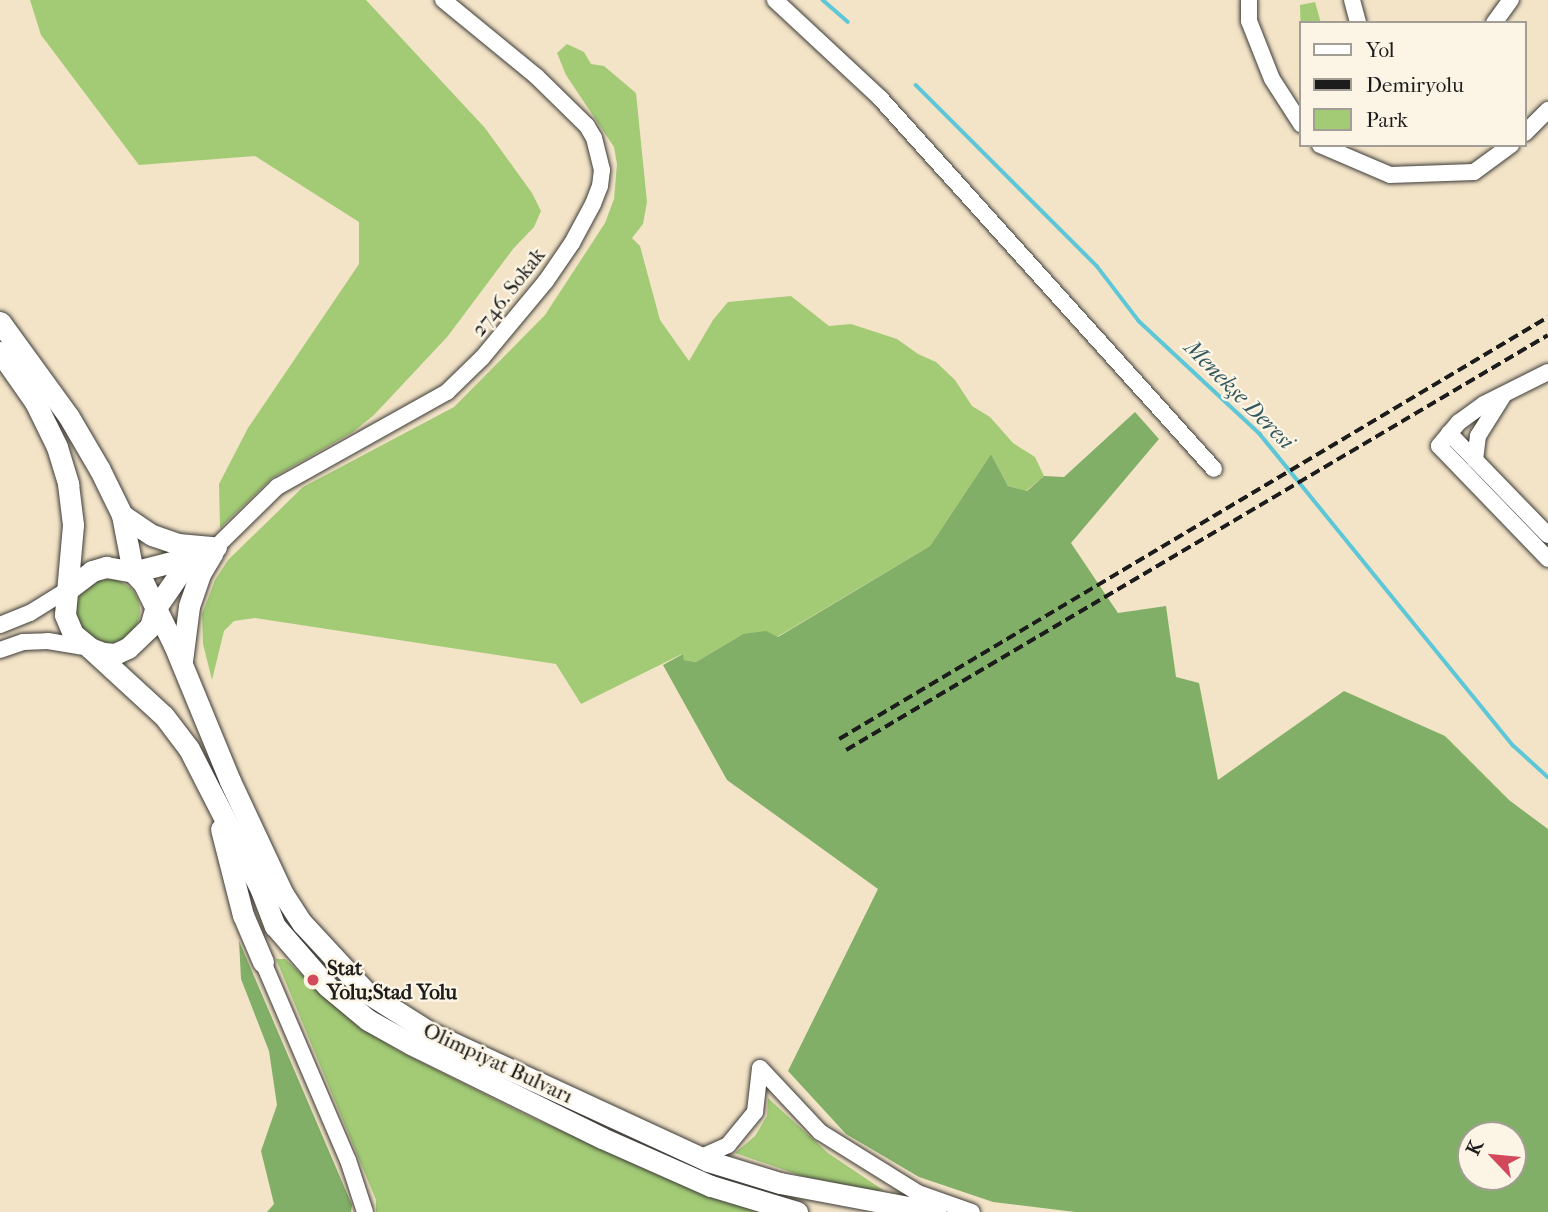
<!DOCTYPE html>
<html>
<head>
<meta charset="utf-8">
<style>
	body { margin:0 }
	#map { position:relative; width:1548px; height:1212px; overflow:hidden; background:#f3e4c8; font-family:"IM FELL French Canon",serif }
	div>[style] { position:absolute }
	.green>* { inset:0; background:#a3cb76 }
	.round { border-radius:50% }
	.forest>* { inset:0; background:#82af67 }
	.stream>* { height:3.5px; margin:-1.75px; padding:0 1.75px; transform-origin:1.75px; border-radius:1.75px; background:#5dc7d8 }
	.roads { filter:drop-shadow(0 0 2px #3c3a36) drop-shadow(0 0 2px #3c3a36) }
	.minor>* { height:16px; margin:-8px; padding:0 8px; transform-origin:8px; border-radius:8px; background:#fff }
	.major>* { height:21px; margin:-10.5px; padding:0 10.5px; transform-origin:10.5px; border-radius:10.5px; background:#fff }
	.rail>* { height:3.5px; margin-top:-1.75px; transform-origin:0; background:repeating-linear-gradient(90deg,#1c1c1c 0 10px,transparent 0 15px) }
	.dots>* { width:19px; height:19px; translate:-50% -50%; box-sizing:border-box; border:4px solid #fcf5e5; border-radius:50% }
	span { translate:-50% -50%; white-space:nowrap; text-align:center; line-height:1.15; -webkit-text-stroke:5px #fcf5e5; paint-order:stroke }
	.street-label { font-size:21px; color:#1c1c1c }
	.poi-label { font-size:21px; color:#1c1c1c; font-weight:700 }
	.left { translate:0 -50%; text-align:left }
	.water-label { font-size:23px; color:#33585e; font-style:italic }
	.legend { position:absolute; left:1299px; top:21px; width:228px; height:126px; box-sizing:border-box; background:#fcf5e5; border:2px solid #a29e95; margin:0; padding:9px 12px; list-style:none; font-size:21px; color:#1c1c1c }
	.legend li { display:flex; align-items:center; gap:14px; height:35px }
	.legend b { width:35px; border:2px solid #a29e95 }
	.north { position:absolute; left:1457px; top:1121px; width:70px; height:70px; box-sizing:border-box; background:#fcf5e5; border:2px solid #a29e95; border-radius:50%; rotate:296deg; font-size:19px; font-weight:700; line-height:28px; text-align:center; color:#1c1c1c }
	.north::after { content:''; display:block; margin:auto; width:24px; height:32px; background:#d1495b; clip-path:polygon(50% 0,100% 100%,50% 72%,0 100%) }
</style>
</head>
<body>
<div id="map">
	<div class="green">
		<i style="clip-path:polygon(30px 0,366px 0,485px 128px,532px 193px,541px 211px,534px 227px,513px 249px,448px 336px,374px 415px,353px 432px,272px 478px,220px 528px,219px 484px,248px 428px,359px 264px,359px 222px,255px 156px,139px 165px,41px 35px)"></i>
		<i style="clip-path:polygon(1315px 2px,1321px 23px,1301px 23px,1301px 40px,1300px 5px)"></i>
		<i style="clip-path:polygon(567px 44px,584px 52px,591px 64px,604px 66px,636px 93px,647px 202px,643px 224px,632px 238px,640px 246px,660px 320px,689px 361px,713px 320px,728px 302px,791px 296px,829px 326px,851px 324px,897px 339px,918px 354px,936px 362px,955px 380px,972px 406px,990px 417px,1013px 443px,1035px 457px,1044px 476px,1026px 491px,1008px 486px,991px 454px,930px 546px,777px 637px,743px 634px,696px 662px,684px 660px,682px 654px,581px 704px,556px 664px,255px 618px,234px 621px,224px 631px,212px 680px,203px 644px,202px 614px,215px 580px,228px 560px,303px 487px,454px 407px,545px 315px,605px 223px,614px 199px,617px 164px,614px 147px,566px 75px,557px 53px)"></i>
		<i class="round" style="left:76px;top:579px;width:64px;height:64px"></i>
		<i style="clip-path:polygon(276px 959px,285px 959px,358px 1026px,397px 1050px,530px 1117px,679px 1182px,771px 1212px,376px 1212px,376px 1200px)"></i>
		<i style="clip-path:polygon(768px 1098px,828px 1153px,883px 1190px,875px 1191px,802px 1176px,735px 1153px,755px 1136px,767px 1116px)"></i>
	</div>
	<div class="forest">
		<i style="clip-path:polygon(evenodd,1135px 412px,1159px 439px,1071px 543px,1118px 613px,1166px 606px,1176px 677px,1199px 683px,1218px 780px,1344px 691px,1445px 736px,1509px 800px,1548px 829px,1548px 1212px,1075px 1212px,993px 1202px,919px 1177px,846px 1134px,788px 1071px,878px 889px,727px 780px,663px 665px,683px 654px,684px 660px,696px 662px,743px 634px,766px 631px,778px 637px,930px 546px,991px 454px,1008px 486px,1027px 491px,1044px 476px,1064px 477px,1135px 412px,1471px 1135px,1513px 1135px,1513px 1177px,1471px 1177px,1471px 1135px)"></i>
		<i style="clip-path:polygon(239px 941px,352px 1205px,351px 1212px,267px 1212px,274px 1204px,261px 1151px,277px 1105px,269px 1051px,241px 979px)"></i>
	</div>
	<div class="stream">
		<i style="left:823px;top:0;width:33px;rotate:41deg"></i>
		<i style="left:916px;top:85px;width:256px;rotate:45deg"></i>
		<i style="left:1097px;top:266px;width:69px;rotate:52.6deg"></i>
		<i style="left:1139px;top:321px;width:166px;rotate:43deg"></i>
		<i style="left:1260px;top:434px;width:402px;rotate:50.9deg"></i>
		<i style="left:1514px;top:746px;width:46px;rotate:42.4deg"></i>
	</div>
	<div class="roads">
		<div class="minor">
			<i style="left:775px;top:0;width:144px;rotate:43deg"></i>
			<i style="left:880px;top:98px;width:499px;rotate:48deg"></i>
			<i style="left:1249px;top:0;width:21px;rotate:90deg"></i>
			<i style="left:1249px;top:21px;width:62px;rotate:68.4deg"></i>
			<i style="left:1272px;top:79px;width:54px;rotate:57.2deg"></i>
			<i style="left:1352px;top:0;width:24px;rotate:75deg"></i>
			<i style="left:1494px;top:23px;width:29px;rotate:-54deg"></i>
			<i style="left:1525px;top:133px;width:33px;rotate:-45deg"></i>
			<i style="left:1320px;top:145px;width:76px;rotate:23.2deg"></i>
			<i style="left:1390px;top:175px;width:84px;rotate:-2deg"></i>
			<i style="left:1474px;top:172px;width:46px;rotate:-36.1deg"></i>
			<i style="left:1548px;top:372px;width:72px;rotate:153.4deg"></i>
			<i style="left:1484px;top:404px;width:31px;rotate:144deg"></i>
			<i style="left:1459px;top:422px;width:31px;rotate:130deg"></i>
			<i style="left:1439px;top:446px;width:157px;rotate:46deg"></i>
			<i style="left:1449px;top:433px;width:142px;rotate:45.9deg"></i>
			<i style="left:1475px;top:460px;width:24px;rotate:-83deg"></i>
			<i style="left:1478px;top:436px;width:47px;rotate:-58deg"></i>
			<i style="left:216px;top:547px;width:86px;rotate:-44.5deg"></i>
			<i style="left:277px;top:487px;width:195px;rotate:-29.2deg"></i>
			<i style="left:447px;top:392px;width:49px;rotate:-44.2deg"></i>
			<i style="left:482px;top:358px;width:100px;rotate:-50.3deg"></i>
			<i style="left:546px;top:281px;width:46px;rotate:-55.6deg"></i>
			<i style="left:572px;top:243px;width:44px;rotate:-61.7deg"></i>
			<i style="left:593px;top:204px;width:19px;rotate:-69deg"></i>
			<i style="left:600px;top:186px;width:16px;rotate:-83deg"></i>
			<i style="left:602px;top:170px;width:33px;rotate:-104deg"></i>
			<i style="left:594px;top:138px;width:14px;rotate:-120deg"></i>
			<i style="left:587px;top:126px;width:71px;rotate:-135.6deg"></i>
			<i style="left:536px;top:76px;width:120px;rotate:-140.7deg"></i>
			<i style="left:0;top:625px;width:32px;rotate:-22deg"></i>
			<i style="left:30px;top:613px;width:44px;rotate:-31.9deg"></i>
			<i style="left:0;top:650px;width:24px;rotate:-19deg"></i>
			<i style="left:23px;top:642px;width:25px;rotate:-2deg"></i>
			<i style="left:48px;top:641px;width:43px;rotate:9.5deg"></i>
			<i style="left:263px;top:962px;width:215px;rotate:66.8deg"></i>
			<i style="left:348px;top:1160px;width:55px;rotate:71.9deg"></i>
			<i style="left:760px;top:1068px;width:88px;rotate:46.8deg"></i>
			<i style="left:820px;top:1132px;width:115px;rotate:31.9deg"></i>
			<i style="left:918px;top:1193px;width:57px;rotate:19.4deg"></i>
			<i style="left:699px;top:1158px;width:32px;rotate:-24deg"></i>
			<i style="left:728px;top:1145px;width:43px;rotate:-50.7deg"></i>
			<i style="left:755px;top:1112px;width:44px;rotate:-83.5deg"></i>
		</div>
		<div class="major">
			<i style="left:0;top:322px;width:117px;rotate:54deg"></i>
			<i style="left:69px;top:417px;width:61px;rotate:59.7deg"></i>
			<i style="left:100px;top:470px;width:50px;rotate:63.9deg"></i>
			<i style="left:122px;top:515px;width:58px;rotate:79.1deg"></i>
			<i style="left:0;top:352px;width:61px;rotate:55deg"></i>
			<i style="left:35px;top:402px;width:50px;rotate:63.9deg"></i>
			<i style="left:57px;top:447px;width:39px;rotate:73deg"></i>
			<i style="left:68px;top:484px;width:41px;rotate:83deg"></i>
			<i style="left:73px;top:525px;width:90px;rotate:95.1deg"></i>
			<i style="left:65px;top:615px;width:21px;rotate:67deg"></i>
			<i style="left:73px;top:634px;width:22px;rotate:39deg"></i>
			<i style="left:90px;top:648px;width:14px;rotate:21deg"></i>
			<i style="left:103px;top:653px;width:12px;rotate:5deg"></i>
			<i style="left:115px;top:654px;width:14px;rotate:-25deg"></i>
			<i style="left:128px;top:648px;width:30px;rotate:-44deg"></i>
			<i style="left:150px;top:627px;width:19px;rotate:-74deg"></i>
			<i style="left:155px;top:609px;width:47px;rotate:-55.3deg"></i>
			<i style="left:182px;top:570px;width:41px;rotate:-34.1deg"></i>
			<i style="left:122px;top:515px;width:36px;rotate:34deg"></i>
			<i style="left:152px;top:535px;width:28px;rotate:19deg"></i>
			<i style="left:178px;top:544px;width:33px;rotate:5deg"></i>
			<i style="left:133px;top:572px;width:16px;rotate:47deg"></i>
			<i style="left:144px;top:584px;width:68px;rotate:63.8deg"></i>
			<i style="left:174px;top:645px;width:147px;rotate:67.6deg"></i>
			<i style="left:230px;top:781px;width:125px;rotate:64.9deg"></i>
			<i style="left:283px;top:894px;width:35px;rotate:57deg"></i>
			<i style="left:302px;top:923px;width:94px;rotate:47.2deg"></i>
			<i style="left:366px;top:992px;width:77px;rotate:32.2deg"></i>
			<i style="left:431px;top:1033px;width:305px;rotate:24.8deg"></i>
			<i style="left:708px;top:1161px;width:75px;rotate:17deg"></i>
			<i style="left:780px;top:1183px;width:158px;rotate:10.6deg"></i>
			<i style="left:67px;top:590px;width:31px;rotate:-37deg"></i>
			<i style="left:92px;top:571px;width:15px;rotate:-16deg"></i>
			<i style="left:106px;top:567px;width:27px;rotate:10deg"></i>
			<i style="left:133px;top:572px;width:64px;rotate:-14.5deg"></i>
			<i style="left:90px;top:648px;width:100px;rotate:42.6deg"></i>
			<i style="left:164px;top:716px;width:41px;rotate:52.9deg"></i>
			<i style="left:189px;top:749px;width:158px;rotate:62.9deg"></i>
			<i style="left:261px;top:890px;width:39px;rotate:69deg"></i>
			<i style="left:275px;top:926px;width:79px;rotate:49.1deg"></i>
			<i style="left:327px;top:986px;width:53px;rotate:39.7deg"></i>
			<i style="left:368px;top:1020px;width:49px;rotate:29.2deg"></i>
			<i style="left:411px;top:1044px;width:213px;rotate:26.2deg"></i>
			<i style="left:602px;top:1138px;width:119px;rotate:23.8deg"></i>
			<i style="left:711px;top:1186px;width:90px;rotate:16.8deg"></i>
			<i style="left:182px;top:661px;width:55px;rotate:-82.7deg"></i>
			<i style="left:189px;top:606px;width:36px;rotate:-71deg"></i>
			<i style="left:201px;top:572px;width:23px;rotate:-59deg"></i>
			<i style="left:221px;top:829px;width:89px;rotate:75.7deg"></i>
			<i style="left:243px;top:915px;width:51px;rotate:66.9deg"></i>
		</div>
	</div>
	<div class="rail">
		<i style="left:839px;top:739px;width:825px;rotate:-30.76deg"></i>
		<i style="left:846px;top:750px;width:815px;rotate:-30.59deg"></i>
	</div>
	<div class="dots">
		<i style="left:313px;top:980px;background:#d1495b"></i>
	</div>
	<div class="street-label">
		<span style="left:508px;top:292px;rotate:-52deg">2746. Sokak</span>
		<span style="left:498px;top:1063px;rotate:25deg">Olimpiyat Bulvarı</span>
	</div>
	<div class="poi-label">
		<span class="left" style="left:327px;top:980px">Stat<br>Yolu;Stad Yolu</span>
	</div>
	<div class="water-label">
		<span style="left:1239px;top:395px;rotate:45deg">Menekşe Deresi</span>
	</div>
	<ul class="legend">
	<li><b style="height:9px;background:#fff"></b>Yol</li>
	<li><b style="height:9px;background:#1c1c1c"></b>Demiryolu</li>
	<li><b style="height:19px;background:#a3cb76"></b>Park</li>
	</ul>
	<div class="north">K</div>
</div>
</body>
</html>
